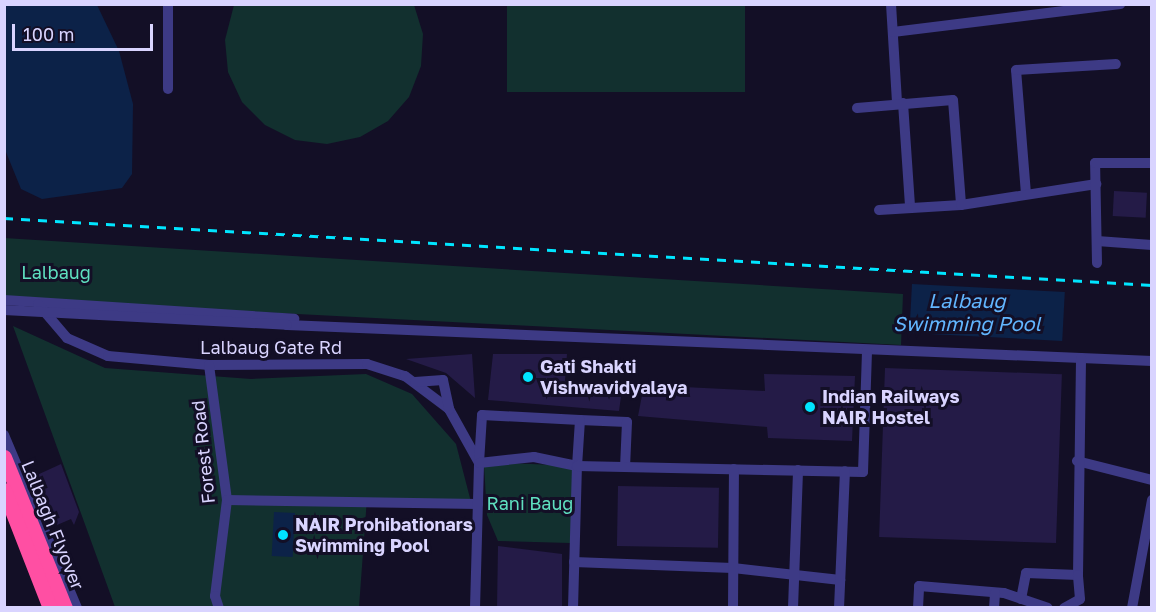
<!DOCTYPE html>
<html>
<head>
<meta charset="utf-8">
<style>
	body { margin:0 }
	#map { position:relative; width:1156px; height:612px; overflow:hidden; background:#130f26; font-family:"Golos Text",sans-serif }
	div>[style] { position:absolute }
	.green>* { inset:0; background:#12302f; transform-origin:0 0 }
	.water>* { inset:0; background:#0c2248; transform-origin:0 0 }
	.building>* { inset:0; background:#241b47; transform-origin:0 0 }
	.minor>* { height:10px; margin:-5px; padding:0 5px; transform-origin:5px; border-radius:5px; background:#3d3a85 }
	.highway>* { height:15px; margin:-7.5px; padding:0 7.5px; transform-origin:7.5px; border-radius:7.5px; background:#ff4fa3 }
	.rail>* { height:3px; margin-top:-1.5px; transform-origin:0; background:repeating-linear-gradient(90deg,#00e5ff 0 9px,transparent 0 17px) }
	.minor-bridge>* { height:10px; margin:-5px; padding:0 5px; transform-origin:5px; border-radius:5px; background:#3d3a85 }
	.dots>* { width:16px; height:16px; translate:-50% -50%; box-sizing:border-box; border:3px solid #130f26; border-radius:50% }
	span { translate:-50% -50%; white-space:nowrap; text-align:center; line-height:1.15; -webkit-text-stroke:6px #130f26; paint-order:stroke }
	.park-label { font-size:18px; color:#5fe0c0 }
	.street-label { font-size:18px; color:#d9d4ff }
	.poi-label { font-size:18px; color:#d9d4ff; font-weight:700 }
	.left { translate:0 -50%; text-align:left }
	.water-label { font-size:20px; color:#62b6ff; font-style:italic }
	.frame { position:absolute; inset:0; border:6px solid #d9d4ff; pointer-events:none }
	.scale { position:absolute; left:12px; top:24px; width:141px; height:27px; box-sizing:border-box; border:3px solid #d9d4ff; border-top:0; padding-left:8px; font-size:18px; line-height:21px; white-space:nowrap; color:#d9d4ff; -webkit-text-stroke:4px #130f26; paint-order:stroke }
</style>
</head>
<body>
<div id="map">
	<div class="green">
		<i style="clip-path:polygon(234px 5px,414px 5px,423px 34px,421px 66px,409px 97px,388px 121px,360px 137px,327px 144px,295px 140px,265px 125px,242px 102px,228px 72px,225px 40px)"></i>
		<i style="left:507px;top:5px;width:238px;height:87px"></i>
		<i style="clip-path:polygon(4px 238px,903px 294px,901px 345px,5px 299px)"></i>
		<i style="clip-path:polygon(13px 326px,105px 368px,251px 379px,366px 374px,412px 394px,456px 444px,471px 502px,367px 498px,359px 607px,115px 607px)"></i>
		<i style="clip-path:polygon(508px 463px,577px 466px,570px 543px,498px 541px,487px 515px,484px 466px)"></i>
	</div>
	<div class="water">
		<i style="clip-path:polygon(5px 4px,97px 5px,119px 51px,133px 104px,132px 174px,122px 188px,42px 199px,21px 189px,6px 152px)"></i>
		<i style="left:912px;top:284px;width:153px;height:49px;rotate:3deg"></i>
		<i style="left:274px;top:512px;width:21px;height:44px;rotate:3deg"></i>
	</div>
	<div class="building">
		<i style="left:1114px;top:191px;width:33px;height:25px;rotate:3deg"></i>
		<i style="clip-path:polygon(472px 354px,475px 398px,446px 373px,406px 359px)"></i>
		<i style="clip-path:polygon(493px 354px,567px 354px,565px 381px,623px 382px,619px 411px,488px 400px)"></i>
		<i style="left:885px;top:368px;width:177px;height:169px;rotate:2deg"></i>
		<i style="clip-path:polygon(764px 374px,855px 376px,852px 441px,768px 438px,767px 427px,638px 416px,644px 385px,765px 391px)"></i>
		<i style="clip-path:polygon(61px 464px,79px 512px,74px 525px,71px 519px,57px 525px,37px 475px)"></i>
		<i style="left:618px;top:486px;width:101px;height:60px;rotate:1deg"></i>
		<i style="clip-path:polygon(498px 546px,562px 554px,562px 608px,497px 608px)"></i>
	</div>
	<div class="minor">
		<i style="left:168px;top:4px;width:85px;rotate:90deg"></i>
		<i style="left:891px;top:4px;width:98px;rotate:86.5deg"></i>
		<i style="left:893px;top:32px;width:229px;rotate:-7deg"></i>
		<i style="left:903px;top:103px;width:103px;rotate:86.1deg"></i>
		<i style="left:857px;top:108px;width:96px;rotate:-4.8deg"></i>
		<i style="left:953px;top:100px;width:105px;rotate:85.6deg"></i>
		<i style="left:1026px;top:194px;width:124px;rotate:-94.6deg"></i>
		<i style="left:1016px;top:70px;width:100px;rotate:-3.4deg"></i>
		<i style="left:879px;top:210px;width:82px;rotate:-3.5deg"></i>
		<i style="left:961px;top:205px;width:137px;rotate:-8.8deg"></i>
		<i style="left:1097px;top:241px;width:55px;rotate:4.2deg"></i>
		<i style="left:1097px;top:263px;width:100px;rotate:-91.1deg"></i>
		<i style="left:1095px;top:163px;width:57px"></i>
		<i style="left:4px;top:300px;width:291px;rotate:3.7deg"></i>
		<i style="left:38px;top:304px;width:45px;rotate:49.5deg"></i>
		<i style="left:67px;top:338px;width:45px;rotate:23.7deg"></i>
		<i style="left:108px;top:356px;width:101px;rotate:5.1deg"></i>
		<i style="left:209px;top:365px;width:158px;rotate:-0.4deg"></i>
		<i style="left:367px;top:364px;width:40px;rotate:18deg"></i>
		<i style="left:405px;top:376px;width:55px;rotate:36.9deg"></i>
		<i style="left:449px;top:409px;width:62px;rotate:60.9deg"></i>
		<i style="left:287px;top:325px;width:866px;rotate:2.38deg"></i>
		<i style="left:209px;top:365px;width:136px;rotate:82.4deg"></i>
		<i style="left:227px;top:500px;width:97px;rotate:97.1deg"></i>
		<i style="left:215px;top:596px;width:13px;rotate:72deg"></i>
		<i style="left:415px;top:382px;width:28px;rotate:-4deg"></i>
		<i style="left:443px;top:380px;width:30px;rotate:78deg"></i>
		<i style="left:580px;top:420px;width:47px;rotate:2.4deg"></i>
		<i style="left:627px;top:422px;width:45px;rotate:92.5deg"></i>
		<i style="left:4px;top:435px;width:188px;rotate:67.1deg"></i>
		<i style="left:1077px;top:461px;width:77px;rotate:14.2deg"></i>
		<i style="left:227px;top:500px;width:251px;rotate:0.9deg"></i>
		<i style="left:574px;top:562px;width:159px;rotate:2.2deg"></i>
		<i style="left:733px;top:568px;width:108px;rotate:6.4deg"></i>
		<i style="left:1021px;top:599px;width:26px;rotate:-79deg"></i>
		<i style="left:1026px;top:573px;width:52px;rotate:2.2deg"></i>
		<i style="left:1078px;top:575px;width:217px;rotate:-89.2deg"></i>
		<i style="left:475px;top:608px;width:145px;rotate:-88.4deg"></i>
		<i style="left:479px;top:463px;width:48px;rotate:-86.4deg"></i>
		<i style="left:482px;top:415px;width:98px;rotate:2.9deg"></i>
		<i style="left:580px;top:420px;width:46px;rotate:93.7deg"></i>
		<i style="left:577px;top:466px;width:44px;rotate:-168.2deg"></i>
		<i style="left:534px;top:457px;width:55px;rotate:173.8deg"></i>
		<i style="left:573px;top:608px;width:142px;rotate:-88.4deg"></i>
		<i style="left:577px;top:466px;width:286px;rotate:1.2deg"></i>
		<i style="left:863px;top:472px;width:122px;rotate:-88.1deg"></i>
		<i style="left:733px;top:608px;width:139px;rotate:-89.6deg"></i>
		<i style="left:793px;top:608px;width:138px;rotate:-87.9deg"></i>
		<i style="left:839px;top:608px;width:137px;rotate:-87.5deg"></i>
		<i style="left:918px;top:608px;width:22px;rotate:-87deg"></i>
		<i style="left:919px;top:586px;width:85px;rotate:4.7deg"></i>
		<i style="left:1004px;top:593px;width:46px;rotate:18.8deg"></i>
		<i style="left:994px;top:608px;width:15px;rotate:-86deg"></i>
		<i style="left:1064px;top:608px;width:18px;rotate:-29deg"></i>
		<i style="left:1080px;top:599px;width:24px;rotate:-95deg"></i>
		<i style="left:1132px;top:608px;width:110px;rotate:-79.5deg"></i>
	</div>
	<div class="highway">
		<i style="left:4px;top:457px;width:163px;rotate:68deg"></i>
		<i style="left:4px;top:490px;width:127px;rotate:68.7deg"></i>
	</div>
	<div class="rail">
		<i style="left:4px;top:218px;width:1150px;rotate:3.34deg"></i>
	</div>
	<div class="minor-bridge">
		<i style="left:4px;top:310px;width:283px;rotate:3deg"></i>
	</div>
	<div class="dots">
		<i style="left:528px;top:377px;background:#00e5ff"></i>
		<i style="left:810px;top:407px;background:#00e5ff"></i>
		<i style="left:283px;top:535px;background:#00e5ff"></i>
	</div>
	<div class="park-label">
		<span style="left:56px;top:272px">Lalbaug</span>
		<span style="left:530px;top:503px">Rani Baug</span>
	</div>
	<div class="street-label">
		<span style="left:271px;top:347px">Lalbaug Gate Rd</span>
		<span style="left:203px;top:452px;rotate:-96deg">Forest Road</span>
		<span style="left:53px;top:525px;rotate:68deg">Lalbagh Flyover</span>
	</div>
	<div class="poi-label">
		<span class="left" style="left:540px;top:377px">Gati Shakti<br>Vishwavidyalaya</span>
		<span class="left" style="left:822px;top:407px">Indian Railways<br>NAIR Hostel</span>
		<span class="left" style="left:295px;top:535px">NAIR Prohibationars<br>Swimming Pool</span>
	</div>
	<div class="water-label">
		<span style="left:967px;top:312px">Lalbaug<br>Swimming Pool</span>
	</div>
	<div class="frame"></div>
	<div class="scale">100 m</div>
</div>
</body>
</html>
